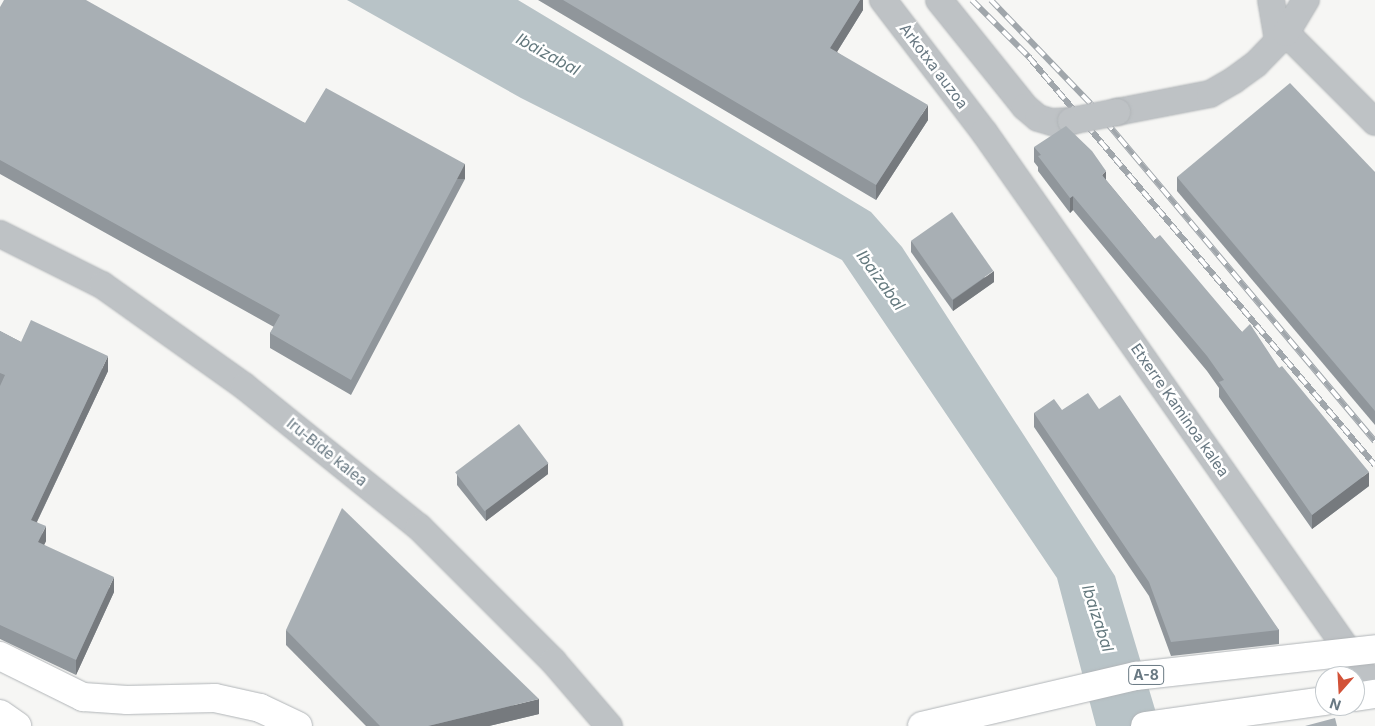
<!DOCTYPE html>
<html>
<head>
<meta charset="utf-8">
<style>
	body { margin:0 }
	#map { position:relative; width:1375px; height:726px; overflow:hidden; background:#f6f6f4; font-family:Inter,sans-serif }
	div>[style] { position:absolute }
	.water>* { inset:0; background:#b8c3c7 }
	.roads { filter:drop-shadow(0 0 1px #b1b5b8) drop-shadow(0 0 1px #b1b5b8) }
	.minor>* { height:26px; margin:-13px; padding:0 13px; transform-origin:13px; border-radius:13px; background:#bec2c5 }
	.highway>* { height:28px; margin:-14px; padding:0 14px; transform-origin:14px; border-radius:14px; background:#fff }
	.rail>* { height:5.5px; margin-top:-2.75px; transform-origin:0; background:repeating-linear-gradient(90deg,#fff 0 11px,#a0a6ab 0 22px); box-sizing:border-box; border-block:1px solid #a0a6ab }
	.bridges { filter:drop-shadow(0 0 1px #b1b5b8) drop-shadow(0 0 1px #b1b5b8) }
	.minor-bridge>* { height:26px; margin:-13px; padding:0 13px; transform-origin:13px; border-radius:13px; background:#bec2c5 }
	.highway-bridge>* { height:28px; margin:-14px; padding:0 14px; transform-origin:14px; border-radius:14px; background:#fff }
	.wall>* { inset:0; background:#90969b }
	.shaded-wall>* { inset:0; background:#767a7e; transform-origin:0 0 }
	.building>* { inset:0; background:#a8afb4; transform-origin:0 0 }
	span { translate:-50% -50%; white-space:nowrap; text-align:center; line-height:1.15; -webkit-text-stroke:5px #fff; paint-order:stroke }
	.shield-label span { padding:1px 4px; background:#fff; border:1px solid; border-radius:4px; -webkit-text-stroke-width:0 }
	.shield-label { font-size:14px; color:#687882; font-weight:700 }
	.street-label { font-size:15px; color:#687882 }
	.water-label { font-size:16px; color:#64797e; font-style:italic }
	.north { position:absolute; left:1315px; top:666px; width:50px; height:50px; box-sizing:border-box; background:#fff; border:1px solid #c3c9cd; border-radius:50%; rotate:199deg; font-size:14px; font-weight:700; line-height:20px; text-align:center; color:#687882 }
	.north::after { content:''; display:block; margin:auto; width:18px; height:22px; background:#d25238; clip-path:polygon(50% 0,100% 100%,50% 72%,0 100%) }
</style>
</head>
<body>
<div id="map">
	<div class="water">
		<i style="clip-path:polygon(347px 0,518px 0,871px 212px,902px 247px,1115px 576px,1160px 726px,1096px 726px,1057px 578px,842px 260px,521px 98px)"></i>
	</div>
	<div class="roads">
		<div class="minor">
			<i style="left:883px;top:0;width:166px;rotate:52.6deg"></i>
			<i style="left:984px;top:132px;width:681px;rotate:54.93deg"></i>
			<i style="left:939px;top:0;width:137px;rotate:51.2deg"></i>
			<i style="left:1025px;top:107px;width:17px;rotate:40deg"></i>
			<i style="left:1038px;top:118px;width:15px;rotate:16deg"></i>
			<i style="left:1052px;top:122px;width:19px;rotate:-3deg"></i>
			<i style="left:1271px;top:0;width:42px;rotate:80.3deg"></i>
			<i style="left:1286px;top:33px;width:126px;rotate:45deg"></i>
			<i style="left:1117px;top:112px;width:95px;rotate:-11deg"></i>
			<i style="left:1210px;top:94px;width:28px;rotate:-30deg"></i>
			<i style="left:1234px;top:80px;width:27px;rotate:-36deg"></i>
			<i style="left:1256px;top:64px;width:43px;rotate:-45.9deg"></i>
			<i style="left:1286px;top:33px;width:39px;rotate:-59deg"></i>
			<i style="left:0;top:234px;width:114px;rotate:26.6deg"></i>
			<i style="left:102px;top:285px;width:174px;rotate:35.4deg"></i>
			<i style="left:244px;top:386px;width:225px;rotate:38.9deg"></i>
			<i style="left:419px;top:527px;width:190px;rotate:45deg"></i>
			<i style="left:553px;top:661px;width:86px;rotate:49.3deg"></i>
		</div>
		<div class="highway">
			<i style="left:0;top:656px;width:93px;rotate:26.3deg"></i>
			<i style="left:83px;top:697px;width:44px;rotate:3.9deg"></i>
			<i style="left:127px;top:700px;width:88px;rotate:-1.3deg"></i>
			<i style="left:215px;top:698px;width:46px;rotate:12.5deg"></i>
			<i style="left:260px;top:708px;width:42px;rotate:25.3deg"></i>
			<i style="left:1355px;top:697px;width:20px;rotate:-9deg"></i>
			<i style="left:0;top:714px;width:21px;rotate:35deg"></i>
			<i style="left:1145px;top:726px;width:182px;rotate:-7.9deg"></i>
		</div>
	</div>
	<div class="rail">
		<i style="left:972px;top:0;width:81px;rotate:45deg"></i>
		<i style="left:1029px;top:57px;width:535px;rotate:49.7deg"></i>
		<i style="left:991px;top:0;width:144px;rotate:46.1deg"></i>
		<i style="left:1091px;top:104px;width:441px;rotate:49.9deg"></i>
	</div>
	<div class="bridges">
		<div class="minor-bridge">
			<i style="left:1071px;top:121px;width:47px;rotate:-11.1deg"></i>
		</div>
		<div class="highway-bridge">
			<i style="left:922px;top:726px;width:220px;rotate:-13.2deg"></i>
			<i style="left:1136px;top:676px;width:241px;rotate:-6.4deg"></i>
		</div>
	</div>
	<div class="wall">
		<i style="clip-path:polygon(538px 0,863px 0,863px 10px,837px 52px,928px 120px,876px 200px)"></i>
		<i style="clip-path:polygon(0 7px,305px 123px,465px 179px,351px 395px,270px 348px,270px 333px,274px 327px,0 174px)"></i>
		<i style="clip-path:polygon(1034px 147px,1106px 180px,1155px 239px,1242px 332px,1279px 368px,1369px 486px,1312px 529px,1219px 397px,1219px 388px,1207px 371px,1073px 210px,1070px 213px,1038px 171px,1038px 167px,1034px 162px)"></i>
		<i style="clip-path:polygon(1375px 172px,1375px 425px,1177px 191px,1177px 177px)"></i>
		<i style="clip-path:polygon(911px 241px,994px 282px,953px 311px,911px 252px)"></i>
		<i style="clip-path:polygon(0 331px,21px 342px,108px 371px,37px 522px,46px 541px,44px 545px,114px 592px,76px 675px,0 639px)"></i>
		<i style="clip-path:polygon(1099px 409px,1279px 630px,1279px 644px,1171px 656px,1149px 596px,1034px 427px,1034px 413px,1062px 410px)"></i>
		<i style="clip-path:polygon(457px 474px,548px 474px,486px 521px,457px 485px)"></i>
		<i style="clip-path:polygon(286px 630px,539px 714px,489px 726px,366px 726px,286px 645px)"></i>
	</div>
	<div class="shaded-wall">
		<i style="clip-path:polygon(860px 0,863px 0,863px 10px,830px 63px,830px 48px)"></i>
		<i style="clip-path:polygon(928px 105px,928px 120px,876px 200px,876px 185px)"></i>
		<i style="left:465px;top:164px;width:15px;height:244px;rotate:90deg"></i>
		<i style="clip-path:polygon(1106px 171px,1106px 186px,1102px 175px)"></i>
		<i style="clip-path:polygon(1073px 196px,1073px 210px,1070px 213px,1070px 198px)"></i>
		<i style="clip-path:polygon(994px 271px,994px 282px,953px 311px,953px 300px)"></i>
		<i style="clip-path:polygon(108px 356px,108px 371px,31px 534px,31px 520px)"></i>
		<i style="clip-path:polygon(548px 463px,548px 474px,486px 521px,486px 509px)"></i>
		<i style="clip-path:polygon(1369px 472px,1369px 486px,1312px 529px,1312px 515px)"></i>
		<i style="clip-path:polygon(46px 526px,46px 541px,38px 557px,38px 542px)"></i>
		<i style="clip-path:polygon(114px 577px,114px 592px,76px 675px,76px 660px)"></i>
		<i style="clip-path:polygon(539px 699px,539px 714px,489px 726px,428px 726px)"></i>
	</div>
	<div class="building">
		<i style="clip-path:polygon(4px 0,86px 0,305px 123px,326px 88px,465px 164px,351px 380px,270px 333px,280px 315px,0 160px,0 7px)"></i>
		<i style="clip-path:polygon(563px 0,860px 0,830px 48px,928px 105px,876px 185px)"></i>
		<i style="clip-path:polygon(1290px 83px,1375px 172px,1375px 411px,1177px 177px)"></i>
		<i style="clip-path:polygon(1066px 126px,1092px 151px,1106px 171px,1102px 175px,1155px 239px,1160px 235px,1242px 332px,1250px 324px,1279px 368px,1282px 366px,1369px 472px,1312px 515px,1219px 382px,1224px 380px,1207px 356px,1073px 196px,1070px 198px,1038px 156px,1041px 155px,1034px 147px)"></i>
		<i style="left:952px;top:212px;width:72px;height:50px;rotate:55deg"></i>
		<i style="clip-path:polygon(31px 320px,108px 356px,31px 520px,46px 526px,38px 542px,114px 577px,76px 660px,0 625px,0 386px,5px 375px,0 373px,0 331px,21px 342px)"></i>
		<i style="clip-path:polygon(1088px 393px,1099px 409px,1120px 395px,1279px 630px,1171px 642px,1149px 582px,1034px 413px,1054px 399px,1062px 410px)"></i>
		<i style="left:519px;top:424px;width:49px;height:80px;rotate:53deg"></i>
		<i style="clip-path:polygon(342px 508px,539px 699px,428px 726px,380px 726px,286px 630px)"></i>
		<i style="clip-path:polygon(1335px 718px,1337px 726px,1305px 726px)"></i>
	</div>
	<div class="shield-label">
		<span style="left:1146px;top:675px">A-8</span>
	</div>
	<div class="street-label">
		<span style="left:934px;top:66px;rotate:53deg">Arkotxa auzoa</span>
		<span style="left:1180px;top:410px;rotate:55deg">Etxerre Kaminoa kalea</span>
		<span style="left:327px;top:452px;rotate:39deg">Iru-Bide kalea</span>
	</div>
	<div class="water-label">
		<span style="left:548px;top:54px;rotate:29deg">Ibaizabal</span>
		<span style="left:881px;top:280px;rotate:54deg">Ibaizabal</span>
		<span style="left:1098px;top:618px;rotate:72deg">Ibaizabal</span>
	</div>
	<div class="north">N</div>
</div>
</body>
</html>
